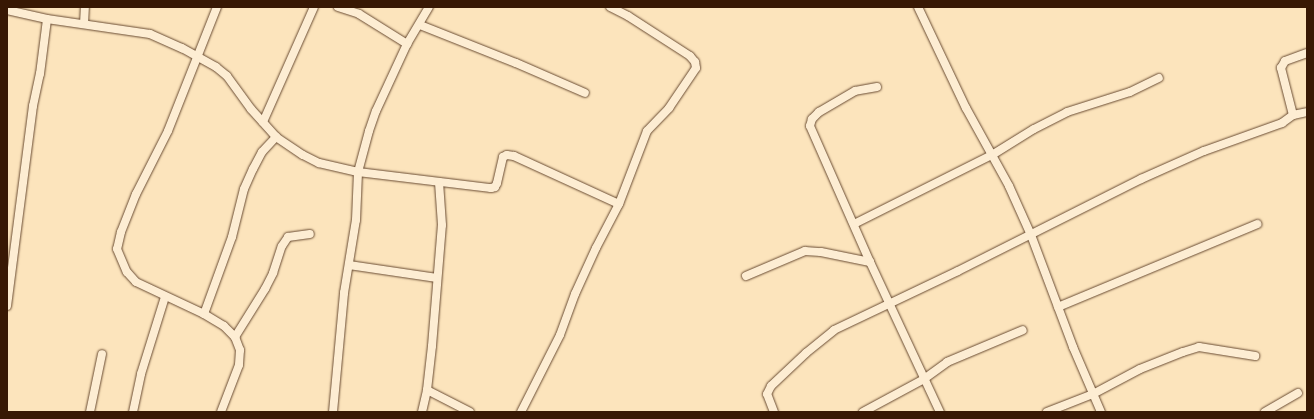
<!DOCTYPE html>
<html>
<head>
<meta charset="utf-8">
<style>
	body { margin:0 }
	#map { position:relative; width:1314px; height:419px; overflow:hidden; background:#fce4bc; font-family:"IM FELL English",serif }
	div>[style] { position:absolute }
	.roads { filter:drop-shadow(0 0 1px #694b32) drop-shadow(0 0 1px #694b32) }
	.minor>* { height:8px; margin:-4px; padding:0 4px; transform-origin:4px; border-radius:4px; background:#fdedd3 }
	span { translate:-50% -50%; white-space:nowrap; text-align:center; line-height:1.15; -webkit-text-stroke:3px #fdedd3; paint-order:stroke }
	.frame { position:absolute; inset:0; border:8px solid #381804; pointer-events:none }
</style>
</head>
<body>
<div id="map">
	<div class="roads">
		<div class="minor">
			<i style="left:217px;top:7px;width:133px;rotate:111.6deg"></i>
			<i style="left:168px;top:131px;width:71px;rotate:116.9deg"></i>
			<i style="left:136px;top:194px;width:41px;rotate:111.5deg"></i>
			<i style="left:121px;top:232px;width:17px;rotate:103deg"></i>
			<i style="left:117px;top:249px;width:25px;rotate:67deg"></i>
			<i style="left:127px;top:272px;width:13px;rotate:48deg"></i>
			<i style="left:136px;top:282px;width:75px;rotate:25.2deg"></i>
			<i style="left:204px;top:314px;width:23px;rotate:31deg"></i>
			<i style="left:224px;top:326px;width:16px;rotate:45deg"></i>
			<i style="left:235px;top:337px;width:14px;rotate:69deg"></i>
			<i style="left:240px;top:350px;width:15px;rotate:94deg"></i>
			<i style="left:239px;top:365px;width:50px;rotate:111deg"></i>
			<i style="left:338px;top:7px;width:22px;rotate:18deg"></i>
			<i style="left:359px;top:14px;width:57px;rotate:32deg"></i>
			<i style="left:918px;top:7px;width:112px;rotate:64.6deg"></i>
			<i style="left:966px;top:108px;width:89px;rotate:61.1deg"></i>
			<i style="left:1009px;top:186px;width:54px;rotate:65.8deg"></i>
			<i style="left:1031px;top:235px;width:120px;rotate:69.4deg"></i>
			<i style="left:1073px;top:347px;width:71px;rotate:66.7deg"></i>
			<i style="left:7px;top:10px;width:41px;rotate:12.7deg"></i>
			<i style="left:47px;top:19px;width:104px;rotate:8.3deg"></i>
			<i style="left:150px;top:34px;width:35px;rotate:24deg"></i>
			<i style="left:182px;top:48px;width:39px;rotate:29deg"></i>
			<i style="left:216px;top:67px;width:14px;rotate:39deg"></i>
			<i style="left:227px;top:76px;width:41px;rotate:54deg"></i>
			<i style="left:251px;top:109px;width:38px;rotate:48deg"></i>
			<i style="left:276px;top:137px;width:32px;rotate:34deg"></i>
			<i style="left:303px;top:155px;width:18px;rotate:27deg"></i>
			<i style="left:319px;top:163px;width:40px;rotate:13deg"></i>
			<i style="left:358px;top:172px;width:134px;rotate:6.9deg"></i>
			<i style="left:491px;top:188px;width:4px;rotate:-14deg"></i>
			<i style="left:495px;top:187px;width:4px;rotate:-63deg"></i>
			<i style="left:497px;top:183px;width:27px;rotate:-77deg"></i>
			<i style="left:503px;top:157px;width:4px;rotate:-27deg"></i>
			<i style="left:507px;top:155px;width:7px;rotate:8deg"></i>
			<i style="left:514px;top:156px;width:115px;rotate:24.6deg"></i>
			<i style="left:84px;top:24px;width:17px;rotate:-87deg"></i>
			<i style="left:420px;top:25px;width:103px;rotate:21.6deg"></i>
			<i style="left:516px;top:63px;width:75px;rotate:23.5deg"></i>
			<i style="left:877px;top:87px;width:22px;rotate:170deg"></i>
			<i style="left:855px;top:91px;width:42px;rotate:149.7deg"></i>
			<i style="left:819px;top:112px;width:10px;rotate:135deg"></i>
			<i style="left:812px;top:119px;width:7px;rotate:106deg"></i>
			<i style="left:810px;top:126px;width:149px;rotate:66.2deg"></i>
			<i style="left:870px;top:262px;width:166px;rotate:65deg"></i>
			<i style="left:1293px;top:115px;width:14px;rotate:-12deg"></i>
			<i style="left:263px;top:122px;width:126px;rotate:-66.1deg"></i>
			<i style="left:854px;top:224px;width:154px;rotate:-26.6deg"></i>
			<i style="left:992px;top:155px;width:49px;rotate:-31.8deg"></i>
			<i style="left:1034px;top:129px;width:37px;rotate:-27deg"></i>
			<i style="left:1067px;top:112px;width:66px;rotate:-17.6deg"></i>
			<i style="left:1130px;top:92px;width:32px;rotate:-26deg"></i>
			<i style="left:349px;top:265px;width:89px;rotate:8.4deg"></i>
			<i style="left:746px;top:276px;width:64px;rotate:-23deg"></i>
			<i style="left:805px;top:251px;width:16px;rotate:4deg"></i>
			<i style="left:821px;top:252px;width:50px;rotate:11.5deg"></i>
			<i style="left:7px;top:306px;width:202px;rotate:-82.6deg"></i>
			<i style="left:33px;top:106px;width:33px;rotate:-78deg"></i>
			<i style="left:40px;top:74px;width:55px;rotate:-82.7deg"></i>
			<i style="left:1058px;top:307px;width:216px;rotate:-22.6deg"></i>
			<i style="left:204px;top:314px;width:82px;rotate:-70deg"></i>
			<i style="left:232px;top:237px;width:49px;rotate:-76deg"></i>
			<i style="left:244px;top:189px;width:22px;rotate:-66deg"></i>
			<i style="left:253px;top:169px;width:19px;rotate:-62deg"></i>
			<i style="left:262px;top:152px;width:21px;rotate:-47deg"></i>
			<i style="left:235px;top:337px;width:57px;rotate:-58deg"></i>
			<i style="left:265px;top:289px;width:18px;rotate:-63deg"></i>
			<i style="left:273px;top:273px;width:28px;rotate:-72deg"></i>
			<i style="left:282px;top:246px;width:11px;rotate:-56deg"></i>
			<i style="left:288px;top:237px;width:22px;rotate:-8deg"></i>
			<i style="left:427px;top:390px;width:48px;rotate:27.1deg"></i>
			<i style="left:90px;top:412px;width:59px;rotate:-78.3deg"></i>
			<i style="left:133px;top:412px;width:39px;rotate:-78deg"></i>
			<i style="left:141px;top:374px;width:81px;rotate:-72.7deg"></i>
			<i style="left:333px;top:412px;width:120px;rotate:-84.7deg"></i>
			<i style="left:344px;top:293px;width:74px;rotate:-80.7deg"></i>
			<i style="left:356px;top:220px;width:48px;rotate:-87.6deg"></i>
			<i style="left:358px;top:172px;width:42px;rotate:-75deg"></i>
			<i style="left:369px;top:131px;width:21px;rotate:-71deg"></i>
			<i style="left:376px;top:111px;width:74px;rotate:-65.2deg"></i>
			<i style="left:407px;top:44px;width:43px;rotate:-59.3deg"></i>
			<i style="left:422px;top:412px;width:23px;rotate:-77deg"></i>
			<i style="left:427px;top:390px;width:44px;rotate:-83.5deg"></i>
			<i style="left:432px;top:346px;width:121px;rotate:-85.3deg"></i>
			<i style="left:442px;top:225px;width:43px;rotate:-94deg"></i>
			<i style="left:521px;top:412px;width:86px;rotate:-63.1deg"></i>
			<i style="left:560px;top:335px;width:44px;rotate:-69.9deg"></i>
			<i style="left:575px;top:294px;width:51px;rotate:-65.5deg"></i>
			<i style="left:596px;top:248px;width:50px;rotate:-62.4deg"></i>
			<i style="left:619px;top:204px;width:78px;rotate:-69deg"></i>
			<i style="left:647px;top:131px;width:32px;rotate:-46deg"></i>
			<i style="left:669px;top:108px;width:48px;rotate:-56deg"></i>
			<i style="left:696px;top:68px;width:6px;rotate:-99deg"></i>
			<i style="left:695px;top:62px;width:8px;rotate:-130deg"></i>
			<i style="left:690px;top:56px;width:74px;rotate:-147.2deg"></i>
			<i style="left:628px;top:16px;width:20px;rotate:-153deg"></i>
			<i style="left:774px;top:412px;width:19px;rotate:-111deg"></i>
			<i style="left:767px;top:394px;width:9px;rotate:-63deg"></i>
			<i style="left:771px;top:386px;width:48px;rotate:-43.3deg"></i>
			<i style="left:806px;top:353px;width:36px;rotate:-39deg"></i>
			<i style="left:834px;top:330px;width:137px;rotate:-25.4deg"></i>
			<i style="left:958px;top:271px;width:205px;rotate:-26.7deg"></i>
			<i style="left:1141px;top:179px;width:69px;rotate:-24deg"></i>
			<i style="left:1204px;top:151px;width:83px;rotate:-19.7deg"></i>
			<i style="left:1282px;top:123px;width:14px;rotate:-36deg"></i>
			<i style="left:1293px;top:115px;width:49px;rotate:-104.3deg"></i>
			<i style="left:1281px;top:68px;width:8px;rotate:-60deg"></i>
			<i style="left:1285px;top:61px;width:23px;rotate:-20deg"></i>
			<i style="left:863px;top:412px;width:69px;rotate:-28.4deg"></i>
			<i style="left:924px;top:379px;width:29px;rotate:-36deg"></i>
			<i style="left:947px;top:362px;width:82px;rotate:-22.8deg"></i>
			<i style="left:1047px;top:412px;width:49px;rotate:-21.4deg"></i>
			<i style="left:1093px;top:394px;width:53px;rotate:-28deg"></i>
			<i style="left:1140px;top:369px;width:46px;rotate:-21.6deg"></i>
			<i style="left:1183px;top:352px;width:17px;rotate:-17deg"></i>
			<i style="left:1199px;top:347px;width:57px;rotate:9.1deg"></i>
			<i style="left:1265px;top:412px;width:38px;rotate:-30deg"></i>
		</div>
	</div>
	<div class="frame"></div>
</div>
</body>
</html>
